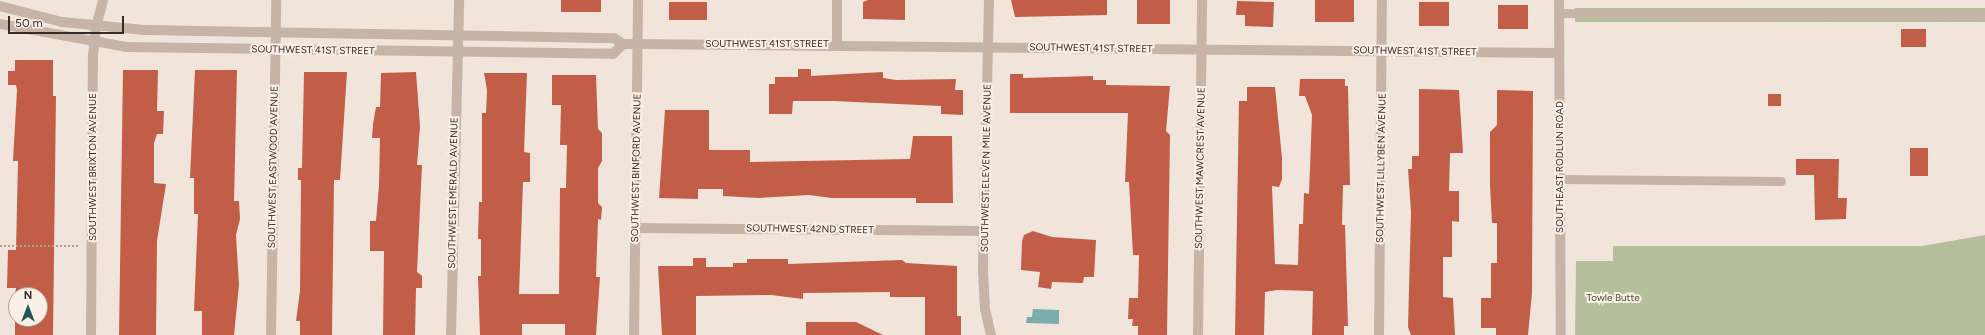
<!DOCTYPE html>
<html>
<head>
<meta charset="utf-8">
<style>
	body { margin:0 }
	#map { position:relative; width:1985px; height:335px; overflow:hidden; background:#f1e5db; font-family:Figtree,sans-serif }
	div>[style] { position:absolute }
	.green>* { inset:0; background:#b5bf9b; transform-origin:0 0 }
	.water>* { inset:0; background:#7badac }
	.building>* { inset:0; background:#c25e48; transform-origin:0 0 }
	.path>* { height:2.5px; margin-top:-1.25px; transform-origin:0; background:repeating-linear-gradient(90deg,#b49e91 0 2px,transparent 0 4px) }
	.lane>* { height:9px; margin:-4.5px; padding:0 4.5px; transform-origin:4.5px; border-radius:4.5px; background:#c8b4a7 }
	.street>* { height:10px; margin:-5px; padding:0 5px; transform-origin:5px; border-radius:5px; background:#c8b4a7 }
	span { translate:-50% -50%; white-space:nowrap; text-align:center; line-height:1.15; -webkit-text-stroke:4px #f9efe7; paint-order:stroke }
	.street-label { font-size:10px; color:#352b27 }
	.park-label { font-size:10px; color:#47522c }
	.north { position:absolute; left:8px; top:287px; width:40px; height:40px; box-sizing:border-box; background:#f9efe7; border:1px solid #aba19a; border-radius:50%; rotate:0deg; font-size:11px; font-weight:700; line-height:16px; text-align:center; color:#352b27 }
	.north::after { content:''; display:block; margin:auto; width:14px; height:18px; background:#1e5555; clip-path:polygon(50% 0,100% 100%,50% 72%,0 100%) }
	.scale { position:absolute; left:8px; top:16px; width:116px; height:18px; box-sizing:border-box; border:2px solid #352b27; border-top:0; padding-left:5px; font-size:12px; line-height:14px; white-space:nowrap; color:#352b27; -webkit-text-stroke:3px #f9efe7; paint-order:stroke }
</style>
</head>
<body>
<div id="map">
	<div class="green">
		<i style="left:1575px;top:8px;width:410px;height:14px"></i>
		<i style="clip-path:polygon(1985px 235px,1985px 335px,1575px 335px,1576px 261px,1613px 261px,1613px 246px,1922px 246px)"></i>
	</div>
	<div class="water">
		<i style="clip-path:polygon(1033px 309px,1059px 310px,1059px 324px,1026px 323px,1027px 317px,1032px 317px)"></i>
	</div>
	<div class="building">
		<i style="left:561px;top:0;width:40px;height:12px"></i>
		<i style="clip-path:polygon(868px 0,905px 0,905px 20px,863px 19px,863px 2px)"></i>
		<i style="clip-path:polygon(1011px 0,1107px 0,1107px 15px,1015px 17px)"></i>
		<i style="left:1137px;top:0;width:33px;height:24px"></i>
		<i style="left:1315px;top:0;width:39px;height:22px"></i>
		<i style="clip-path:polygon(1237px 1px,1274px 2px,1273px 27px,1245px 26px,1245px 15px,1236px 15px)"></i>
		<i style="left:669px;top:2px;width:38px;height:18px"></i>
		<i style="left:1419px;top:2px;width:30px;height:24px"></i>
		<i style="left:1528px;top:5px;width:24px;height:30px;rotate:90deg"></i>
		<i style="left:1901px;top:29px;width:25px;height:18px"></i>
		<i style="clip-path:polygon(15px 60px,53px 60px,53px 96px,56px 96px,53px 335px,15px 335px,15px 319px,40px 319px,40px 295px,15px 295px,16px 288px,7px 288px,8px 250px,16px 250px,18px 161px,13px 161px,17px 90px,16px 85px,8px 85px,8px 71px,15px 71px)"></i>
		<i style="clip-path:polygon(798px 69px,811px 69px,811px 76px,883px 72px,883px 78px,896px 80px,956px 79px,955px 90px,963px 90px,963px 115px,941px 114px,941px 106px,834px 101px,793px 101px,792px 114px,769px 114px,769px 84px,775px 84px,775px 77px,798px 77px)"></i>
		<i style="clip-path:polygon(123px 70px,158px 70px,157px 111px,164px 111px,163px 134px,157px 134px,154px 143px,154px 183px,166px 184px,157px 241px,156px 335px,119px 335px)"></i>
		<i style="clip-path:polygon(195px 70px,237px 70px,234px 201px,239px 201px,240px 219px,236px 235px,239px 285px,234px 335px,202px 335px,202px 311px,194px 311px,198px 214px,194px 214px,194px 178px,190px 178px)"></i>
		<i style="clip-path:polygon(304px 72px,347px 72px,340px 180px,334px 180px,332px 335px,300px 335px,300px 321px,296px 321px,300px 291px,301px 180px,298px 180px,298px 168px,302px 168px)"></i>
		<i style="clip-path:polygon(416px 72px,420px 126px,417px 165px,422px 165px,417px 272px,422px 276px,422px 288px,416px 288px,415px 335px,383px 335px,384px 251px,370px 251px,370px 221px,376px 221px,379px 185px,380px 138px,372px 138px,373px 124px,376px 107px,380px 107px,381px 73px)"></i>
		<i style="clip-path:polygon(484px 73px,527px 73px,524px 152px,530px 153px,530px 182px,523px 182px,519px 294px,559px 294px,560px 188px,566px 188px,567px 145px,560px 145px,561px 105px,552px 105px,552px 75px,596px 75px,598px 129px,602px 133px,602px 161px,598px 168px,598px 203px,602px 207px,601px 220px,598px 219px,596px 277px,600px 277px,596px 335px,565px 335px,565px 324px,522px 324px,522px 335px,480px 335px,478px 276px,481px 276px,481px 239px,478px 239px,479px 202px,482px 202px,482px 113px,486px 113px,487px 90px)"></i>
		<i style="clip-path:polygon(1010px 74px,1023px 74px,1023px 78px,1093px 76px,1093px 80px,1106px 80px,1106px 85px,1170px 86px,1166px 131px,1170px 135px,1167px 335px,1138px 335px,1138px 326px,1132px 326px,1133px 319px,1128px 319px,1129px 298px,1138px 298px,1139px 255px,1133px 255px,1129px 182px,1125px 182px,1128px 113px,1010px 113px)"></i>
		<i style="clip-path:polygon(1300px 79px,1345px 79px,1345px 86px,1348px 86px,1350px 185px,1343px 185px,1342px 225px,1345px 225px,1348px 326px,1344px 326px,1344px 335px,1312px 335px,1313px 291px,1277px 290px,1265px 292px,1264px 335px,1235px 335px,1239px 101px,1247px 101px,1247px 87px,1275px 87px,1282px 158px,1282px 179px,1279px 187px,1272px 186px,1275px 264px,1298px 265px,1299px 224px,1303px 224px,1304px 193px,1309px 194px,1312px 115px,1305px 96px,1299px 96px)"></i>
		<i style="clip-path:polygon(1419px 89px,1459px 90px,1463px 153px,1450px 153px,1449px 191px,1459px 191px,1459px 222px,1452px 221px,1452px 257px,1443px 257px,1443px 297px,1453px 298px,1455px 335px,1411px 335px,1408px 327px,1411px 212px,1408px 169px,1412px 169px,1412px 156px,1419px 156px)"></i>
		<i style="clip-path:polygon(1497px 90px,1533px 91px,1532px 293px,1528px 335px,1496px 335px,1496px 328px,1481px 328px,1481px 298px,1491px 298px,1491px 263px,1497px 263px,1497px 223px,1492px 223px,1490px 186px,1490px 132px,1497px 125px)"></i>
		<i style="left:1768px;top:94px;width:13px;height:12px"></i>
		<i style="clip-path:polygon(665px 110px,709px 110px,709px 150px,750px 150px,750px 162px,910px 159px,913px 136px,952px 136px,953px 203px,916px 203px,916px 198px,832px 198px,809px 195px,759px 198px,723px 196px,723px 189px,698px 189px,698px 199px,659px 198px)"></i>
		<i style="left:1910px;top:148px;width:18px;height:28px"></i>
		<i style="clip-path:polygon(1796px 159px,1839px 159px,1838px 198px,1847px 198px,1846px 219px,1815px 220px,1814px 175px,1796px 175px)"></i>
		<i style="clip-path:polygon(1033px 231px,1052px 237px,1096px 240px,1094px 277px,1084px 277px,1083px 283px,1052px 282px,1051px 289px,1038px 287px,1040px 272px,1021px 270px,1022px 241px,1024px 235px)"></i>
		<i style="clip-path:polygon(693px 258px,706px 258px,706px 267px,733px 267px,733px 263px,747px 263px,747px 259px,788px 259px,788px 264px,902px 260px,906px 263px,957px 266px,957px 316px,961px 316px,961px 335px,925px 335px,925px 297px,890px 297px,890px 292px,803px 293px,803px 299px,771px 295px,696px 296px,696px 335px,662px 335px,658px 266px,693px 266px)"></i>
		<i style="clip-path:polygon(806px 322px,856px 322px,883px 335px,806px 335px)"></i>
	</div>
	<div class="path">
		<i style="left:0;top:246px;width:79px"></i>
	</div>
	<div class="lane">
		<i style="left:1559px;top:13px;width:426px;rotate:0.3deg"></i>
		<i style="left:1561px;top:179px;width:220px;rotate:0.5deg"></i>
	</div>
	<div class="street">
		<i style="left:989px;top:0;width:271px;rotate:91.3deg"></i>
		<i style="left:983px;top:271px;width:38px;rotate:87deg"></i>
		<i style="left:985px;top:309px;width:27px;rotate:77deg"></i>
		<i style="left:1559px;top:0;width:335px;rotate:89.7deg"></i>
		<i style="left:0;top:6px;width:64px;rotate:14.5deg"></i>
		<i style="left:62px;top:22px;width:83px;rotate:5.5deg"></i>
		<i style="left:145px;top:30px;width:469px;rotate:1deg"></i>
		<i style="left:614px;top:38px;width:11px;rotate:34deg"></i>
		<i style="left:623px;top:44px;width:14px"></i>
		<i style="left:637px;top:44px;width:922px;rotate:0.56deg"></i>
		<i style="left:0;top:24px;width:128px;rotate:10.3deg"></i>
		<i style="left:126px;top:47px;width:487px;rotate:0.8deg"></i>
		<i style="left:613px;top:54px;width:14px;rotate:-45deg"></i>
		<i style="left:837px;top:44px;width:44px;rotate:-90deg"></i>
		<i style="left:635px;top:228px;width:350px;rotate:0.5deg"></i>
		<i style="left:91px;top:335px;width:280px;rotate:-89.6deg"></i>
		<i style="left:93px;top:55px;width:28px;rotate:-84deg"></i>
		<i style="left:96px;top:27px;width:28px;rotate:-75deg"></i>
		<i style="left:271px;top:335px;width:335px;rotate:-89.1deg"></i>
		<i style="left:451px;top:335px;width:335px;rotate:-88.6deg"></i>
		<i style="left:634px;top:335px;width:335px;rotate:-89.3deg"></i>
		<i style="left:1198px;top:335px;width:335px;rotate:-89.3deg"></i>
		<i style="left:1379px;top:335px;width:335px;rotate:-89.5deg"></i>
	</div>
	<div class="street-label">
		<span style="left:767px;top:44px">SOUTHWEST 41ST STREET</span>
		<span style="left:1091px;top:48px;rotate:1deg">SOUTHWEST 41ST STREET</span>
		<span style="left:313px;top:50px;rotate:1deg">SOUTHWEST 41ST STREET</span>
		<span style="left:1415px;top:51px;rotate:1deg">SOUTHWEST 41ST STREET</span>
		<span style="left:93px;top:167px;rotate:-90deg">SOUTHWEST BRIXTON AVENUE</span>
		<span style="left:273px;top:167px;rotate:-89deg">SOUTHWEST EASTWOOD AVENUE</span>
		<span style="left:1560px;top:167px;rotate:-90deg">SOUTHEAST RODLUN ROAD</span>
		<span style="left:636px;top:168px;rotate:-89deg">SOUTHWEST BINFORD AVENUE</span>
		<span style="left:986px;top:168px;rotate:-89deg">SOUTHWEST ELEVEN MILE AVENUE</span>
		<span style="left:1200px;top:168px;rotate:-89deg">SOUTHWEST MAWCREST AVENUE</span>
		<span style="left:1381px;top:168px;rotate:-89deg">SOUTHWEST LILLYBEN AVENUE</span>
		<span style="left:453px;top:193px;rotate:-89deg">SOUTHWEST EMERALD AVENUE</span>
		<span style="left:810px;top:229px;rotate:1deg">SOUTHWEST 42ND STREET</span>
	</div>
	<div class="park-label">
		<span style="left:1613px;top:298px">Towle Butte</span>
	</div>
	<div class="north">N</div>
	<div class="scale">50 m</div>
</div>
</body>
</html>
